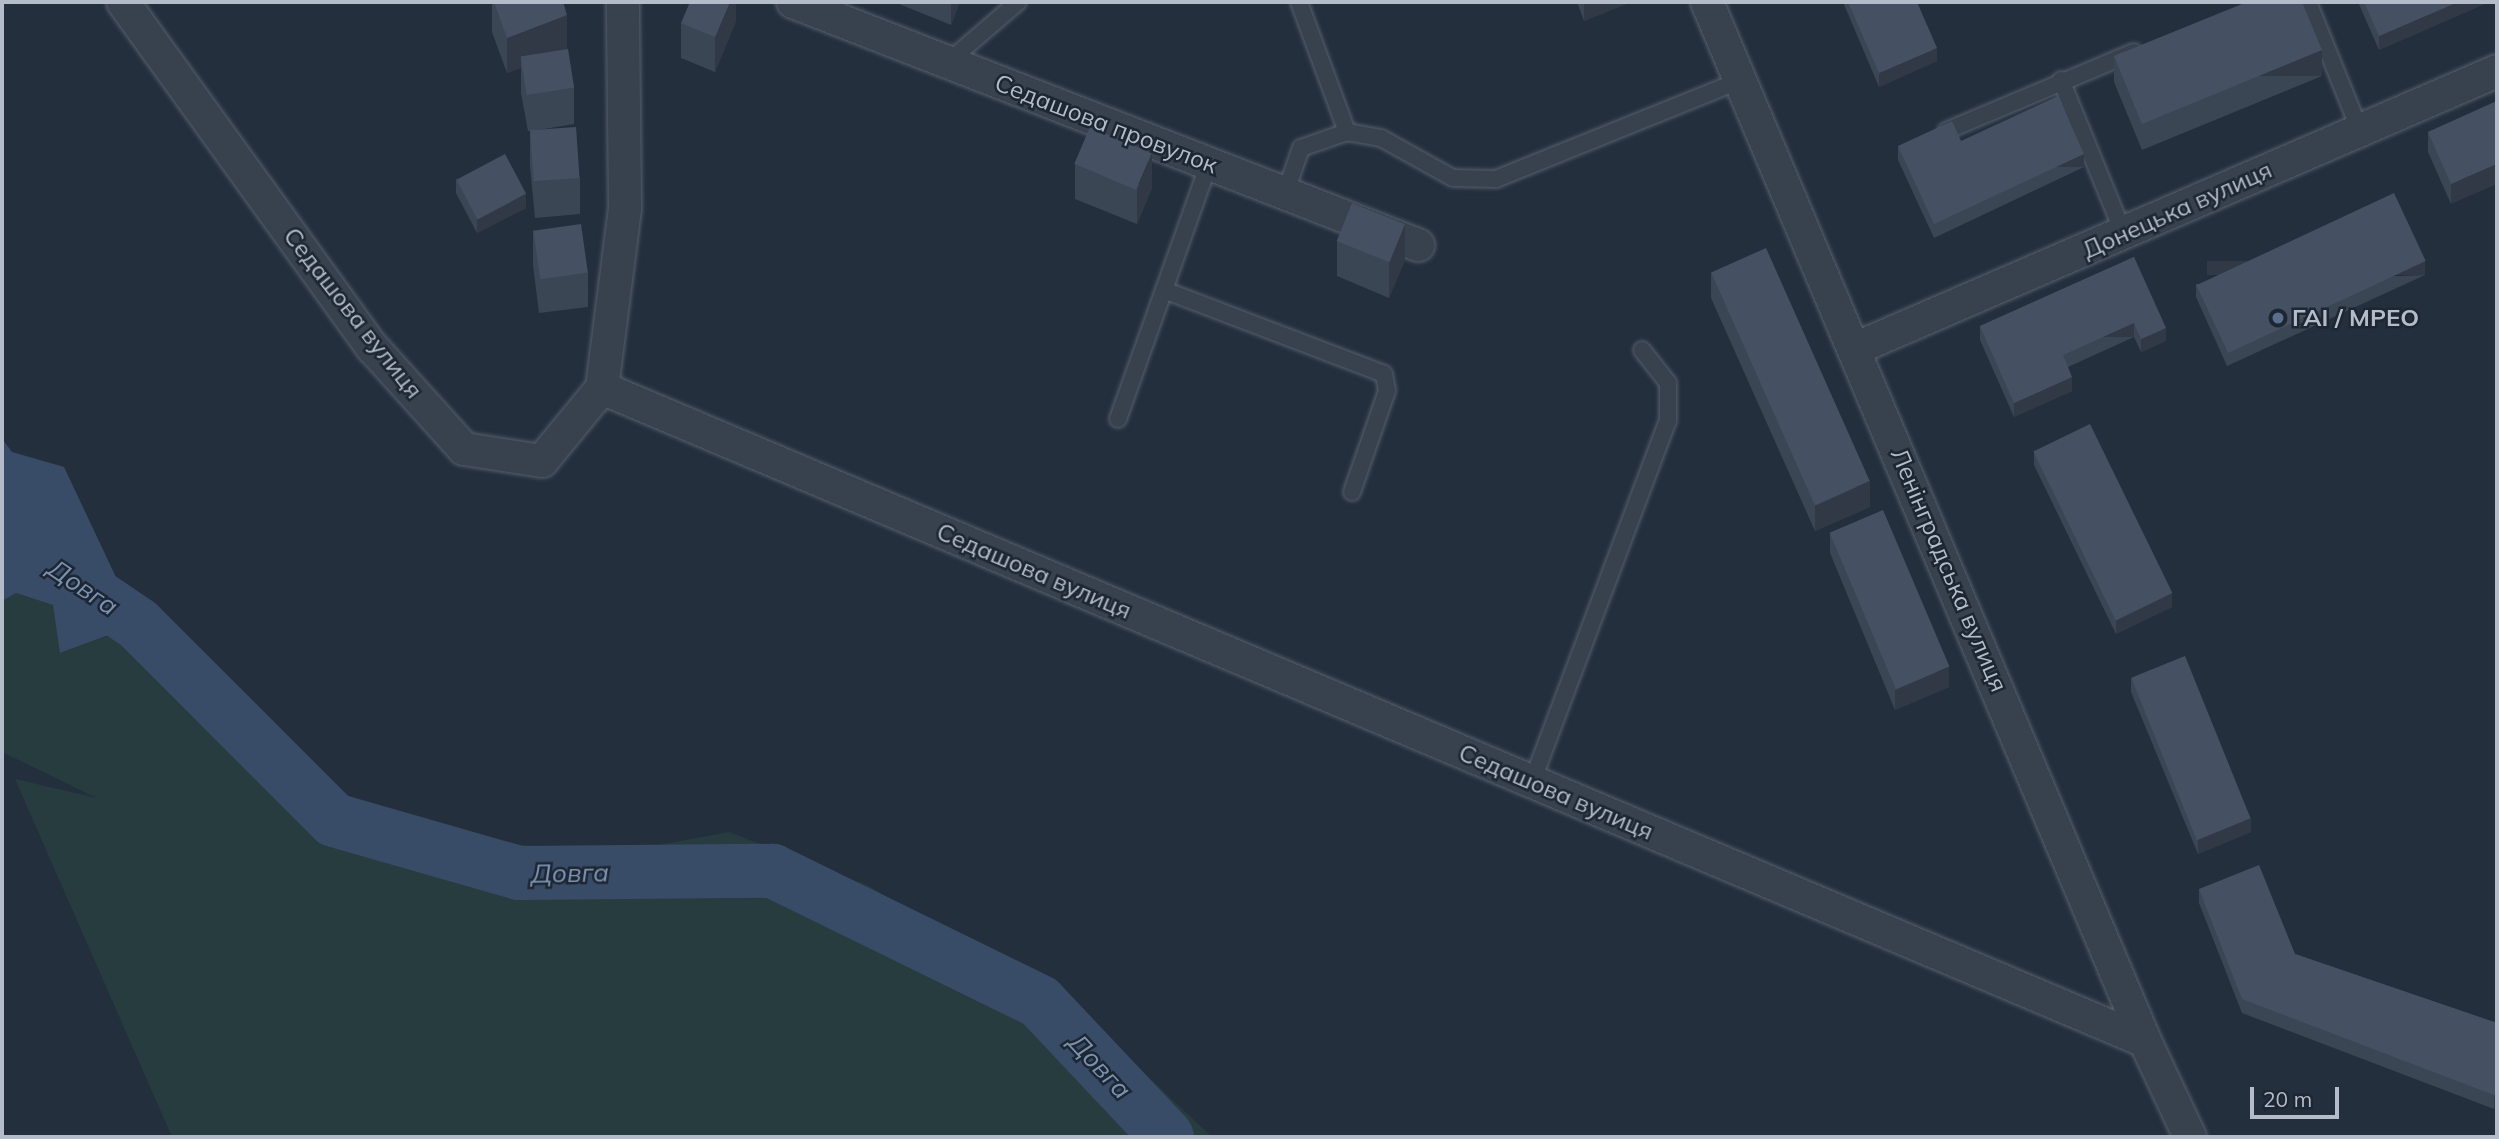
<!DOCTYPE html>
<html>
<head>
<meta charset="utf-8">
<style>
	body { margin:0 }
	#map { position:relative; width:2499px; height:1139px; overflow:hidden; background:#242f3e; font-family:Mulish,sans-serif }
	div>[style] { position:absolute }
	.green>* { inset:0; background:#263c3f }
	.water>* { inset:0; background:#394c67 }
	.river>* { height:54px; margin:-27px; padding:0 27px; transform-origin:27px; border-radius:27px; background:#394c67 }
	.roads { filter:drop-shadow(0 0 2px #565f6c) drop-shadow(0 0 2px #565f6c) }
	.service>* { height:16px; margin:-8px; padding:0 8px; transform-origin:8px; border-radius:8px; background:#38414e }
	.minor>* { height:32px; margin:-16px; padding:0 16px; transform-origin:16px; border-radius:16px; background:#38414e }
	.wall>* { inset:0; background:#3b4654 }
	.shaded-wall>* { inset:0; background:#303945; transform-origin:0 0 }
	.building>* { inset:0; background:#455162; transform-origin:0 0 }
	.dots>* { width:19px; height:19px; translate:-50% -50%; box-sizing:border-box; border:4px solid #1d2633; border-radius:50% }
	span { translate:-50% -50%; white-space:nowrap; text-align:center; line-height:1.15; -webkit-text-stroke:5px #1d2633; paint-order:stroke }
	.street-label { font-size:24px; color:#b4bcc9 }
	.poi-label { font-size:24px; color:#b4bcc9; font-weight:700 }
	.left { translate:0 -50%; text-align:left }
	.water-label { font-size:26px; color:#7c92b1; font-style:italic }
	.frame { position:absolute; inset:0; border:4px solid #b4bcc9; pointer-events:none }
	.scale { position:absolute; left:2250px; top:1087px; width:89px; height:32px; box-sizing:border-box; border:4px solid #b4bcc9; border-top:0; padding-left:9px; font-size:21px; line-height:24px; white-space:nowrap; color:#b4bcc9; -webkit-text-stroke:5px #1d2633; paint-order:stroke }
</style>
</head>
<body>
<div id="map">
	<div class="green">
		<i style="clip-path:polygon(16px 593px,53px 605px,61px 653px,138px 624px,342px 794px,466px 840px,616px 853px,729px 832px,869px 886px,943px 931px,1142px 1071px,1212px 1137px,172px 1137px,15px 779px,97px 798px,2px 752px,2px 601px)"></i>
	</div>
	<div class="water">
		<i style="clip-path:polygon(2px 439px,12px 452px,64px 467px,138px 624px,60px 653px,53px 605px,16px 593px,2px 601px)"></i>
	</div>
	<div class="river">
		<i style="left:2px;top:532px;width:164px;rotate:34.1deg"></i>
		<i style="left:138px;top:624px;width:277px;rotate:45deg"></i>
		<i style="left:334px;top:820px;width:192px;rotate:16deg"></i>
		<i style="left:519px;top:873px;width:254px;rotate:-0.5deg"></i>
		<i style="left:773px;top:871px;width:297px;rotate:26.1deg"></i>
		<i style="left:1040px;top:1002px;width:185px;rotate:46.7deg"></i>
	</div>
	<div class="roads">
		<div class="service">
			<i style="left:1299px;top:2px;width:139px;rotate:69.7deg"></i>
			<i style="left:2308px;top:2px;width:136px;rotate:68deg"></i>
			<i style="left:948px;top:62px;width:92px;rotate:-40.6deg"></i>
			<i style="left:2061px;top:80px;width:166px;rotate:67.8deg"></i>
			<i style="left:1946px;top:131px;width:204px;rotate:-22.8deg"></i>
			<i style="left:1285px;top:194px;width:49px;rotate:-70.8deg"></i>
			<i style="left:1301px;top:148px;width:49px;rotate:-19.2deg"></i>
			<i style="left:1347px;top:132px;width:35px;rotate:10deg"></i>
			<i style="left:1381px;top:138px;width:82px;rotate:29.1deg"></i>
			<i style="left:1453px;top:178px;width:43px;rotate:1.3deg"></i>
			<i style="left:1496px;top:179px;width:264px;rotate:-22deg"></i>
			<i style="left:1164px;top:290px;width:235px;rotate:20.9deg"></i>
			<i style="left:1384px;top:374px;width:17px;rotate:80deg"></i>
			<i style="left:1387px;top:391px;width:107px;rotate:109.1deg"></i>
			<i style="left:1118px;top:419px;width:271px;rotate:-70.4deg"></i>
			<i style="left:1532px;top:782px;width:386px;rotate:-69.4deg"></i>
			<i style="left:1668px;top:421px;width:38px;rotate:-90deg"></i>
			<i style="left:1668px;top:383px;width:42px;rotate:-128.2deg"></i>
		</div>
		<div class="minor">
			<i style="left:123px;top:2px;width:427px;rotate:54.2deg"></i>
			<i style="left:373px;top:348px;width:136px;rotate:48deg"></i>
			<i style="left:464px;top:449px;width:79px;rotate:8.7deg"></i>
			<i style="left:542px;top:461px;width:94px;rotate:-50.6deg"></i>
			<i style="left:602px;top:388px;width:1675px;rotate:22.94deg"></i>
			<i style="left:793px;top:2px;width:671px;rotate:21.25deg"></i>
			<i style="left:1707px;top:2px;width:1128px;rotate:67.14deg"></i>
			<i style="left:2145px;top:1041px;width:106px;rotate:64.9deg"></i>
			<i style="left:1857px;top:348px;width:697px;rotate:-23.4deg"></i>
			<i style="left:602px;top:388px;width:181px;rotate:-82.7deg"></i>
			<i style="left:625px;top:208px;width:206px;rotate:-90.6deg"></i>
		</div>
	</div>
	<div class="wall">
		<i style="clip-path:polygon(492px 2px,563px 2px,567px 49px,574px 88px,574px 124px,532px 131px,580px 178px,580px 214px,535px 218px,530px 166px,530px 131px,528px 131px,521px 93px,521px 68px,507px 73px,492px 32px)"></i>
		<i style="clip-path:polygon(736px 2px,736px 21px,715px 72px,681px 58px,681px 23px)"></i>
		<i style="clip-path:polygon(894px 2px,960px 2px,951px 25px)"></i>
		<i style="clip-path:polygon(1577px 2px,1631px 2px,1584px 21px)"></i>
		<i style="clip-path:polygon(1843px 2px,1917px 2px,1937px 61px,1879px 87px)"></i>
		<i style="clip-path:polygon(2358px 2px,2489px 2px,2379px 50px)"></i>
		<i style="clip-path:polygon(2114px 56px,2322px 76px,2142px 150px,2114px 82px)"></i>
		<i style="clip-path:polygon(2497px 101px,2451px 204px,2428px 152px,2428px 132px)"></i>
		<i style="clip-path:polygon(1961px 141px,2084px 167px,1934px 238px,1898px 160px,1898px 146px)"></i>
		<i style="clip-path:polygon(1075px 164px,1152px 188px,1137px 224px,1075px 199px)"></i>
		<i style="clip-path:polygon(456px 179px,526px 208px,477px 233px,456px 193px)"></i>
		<i style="clip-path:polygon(533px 230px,588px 272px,588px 307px,539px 313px,533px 265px)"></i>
		<i style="clip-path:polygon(1337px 241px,1405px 260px,1389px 298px,1337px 276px)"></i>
		<i style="clip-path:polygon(2134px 257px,2166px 341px,2141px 352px,2134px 337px,2068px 367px,2072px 391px,2014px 417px,1980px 340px,1980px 326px)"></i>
		<i style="clip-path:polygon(1711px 272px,1870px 507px,1815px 531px,1711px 298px)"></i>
		<i style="clip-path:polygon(2425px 275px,2227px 366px,2196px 297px,2196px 284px)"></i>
		<i style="clip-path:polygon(2034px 452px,2172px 607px,2116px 634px,2034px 465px)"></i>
		<i style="clip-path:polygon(1830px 533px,1949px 687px,1895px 710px,1830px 553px)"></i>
		<i style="clip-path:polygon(2131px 678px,2251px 832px,2198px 854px,2131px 692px)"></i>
		<i style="clip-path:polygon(2199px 889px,2295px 954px,2494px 1022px,2497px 1021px,2494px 1109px,2242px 1013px,2199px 903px)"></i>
	</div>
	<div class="shaded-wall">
		<i style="clip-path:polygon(730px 2px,736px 2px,736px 21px,715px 72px,715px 37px)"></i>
		<i style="clip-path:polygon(951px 2px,960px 2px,951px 25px)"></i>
		<i style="clip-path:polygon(1584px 2px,1631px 2px,1584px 21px)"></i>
		<i style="clip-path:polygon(2458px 2px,2489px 2px,2379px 50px,2379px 36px)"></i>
		<i style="clip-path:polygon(567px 15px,567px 50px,521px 57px,521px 68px,507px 73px,507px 38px)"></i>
		<i style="clip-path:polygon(1937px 48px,1937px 61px,1879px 87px,1879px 73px)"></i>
		<i style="left:2322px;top:50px;width:26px;height:195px;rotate:90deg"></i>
		<i style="clip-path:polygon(1152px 153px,1152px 188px,1137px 224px,1137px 189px)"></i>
		<i style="left:2084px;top:154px;width:13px;height:166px;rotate:90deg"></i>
		<i style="clip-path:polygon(2497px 164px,2497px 184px,2451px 204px,2451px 184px)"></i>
		<i style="clip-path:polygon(526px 194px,526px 208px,477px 233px,477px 219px)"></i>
		<i style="clip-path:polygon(1405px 224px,1405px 260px,1389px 298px,1389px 262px)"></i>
		<i style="left:2425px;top:261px;width:14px;height:218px;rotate:90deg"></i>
		<i style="left:2134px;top:323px;width:14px;height:78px;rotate:90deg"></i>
		<i style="clip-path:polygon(2166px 328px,2166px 341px,2141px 352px,2141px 339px)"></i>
		<i style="clip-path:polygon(2072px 377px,2072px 391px,2014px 417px,2014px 403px)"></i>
		<i style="clip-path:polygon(1870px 481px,1870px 507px,1815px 531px,1815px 506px)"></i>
		<i style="clip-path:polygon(2172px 593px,2172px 607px,2116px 634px,2116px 620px)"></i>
		<i style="clip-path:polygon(1949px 667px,1949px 687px,1895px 710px,1895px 690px)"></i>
		<i style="clip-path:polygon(2251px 818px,2251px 832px,2198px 854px,2198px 840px)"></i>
		<i style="clip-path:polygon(2497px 1094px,2497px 1107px,2494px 1109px,2494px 1095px)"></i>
	</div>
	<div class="building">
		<i style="clip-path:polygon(494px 2px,563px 2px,567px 15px,507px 38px)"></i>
		<i style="clip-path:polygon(690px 2px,730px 2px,715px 37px,681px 23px)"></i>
		<i style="clip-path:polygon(1848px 2px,1917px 2px,1937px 48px,1879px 73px)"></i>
		<i style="clip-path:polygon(2247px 2px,2302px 2px,2322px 50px,2142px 124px,2114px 56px)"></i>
		<i style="clip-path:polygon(2364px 2px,2458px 2px,2379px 36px)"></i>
		<i style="left:568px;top:49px;width:39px;height:48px;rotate:81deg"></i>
		<i style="clip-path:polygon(2058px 96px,2084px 154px,1934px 224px,1898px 146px,1952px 121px,1961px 141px)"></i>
		<i style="clip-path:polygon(2497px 101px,2497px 164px,2451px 184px,2428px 132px)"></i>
		<i style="left:576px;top:127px;width:51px;height:46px;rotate:86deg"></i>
		<i style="left:1090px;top:127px;width:67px;height:40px;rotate:23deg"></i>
		<i style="left:505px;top:154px;width:45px;height:55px;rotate:62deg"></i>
		<i style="left:2394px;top:193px;width:75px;height:218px;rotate:65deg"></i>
		<i style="left:1352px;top:203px;width:57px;height:41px;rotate:22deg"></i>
		<i style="left:581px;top:224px;width:49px;height:48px;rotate:82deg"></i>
		<i style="left:1766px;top:248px;width:255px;height:60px;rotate:66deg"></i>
		<i style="clip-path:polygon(2134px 257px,2166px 328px,2141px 339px,2134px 323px,2063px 355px,2072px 377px,2014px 403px,1980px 326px)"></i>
		<i style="left:2090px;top:424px;width:188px;height:63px;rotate:64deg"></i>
		<i style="left:1883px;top:510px;width:170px;height:58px;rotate:67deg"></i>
		<i style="left:2185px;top:656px;width:175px;height:58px;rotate:68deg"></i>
		<i style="clip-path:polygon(2259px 865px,2295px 954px,2494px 1022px,2497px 1021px,2497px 1094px,2494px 1095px,2242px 999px,2199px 889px)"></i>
	</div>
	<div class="dots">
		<i style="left:2278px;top:318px;background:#5c6f8a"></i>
	</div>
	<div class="street-label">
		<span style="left:1106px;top:124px;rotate:21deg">Седашова провулок</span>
		<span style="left:2177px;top:210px;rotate:-24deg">Донецька вулиця</span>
		<span style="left:353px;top:313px;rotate:52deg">Седашова вулиця</span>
		<span style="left:1949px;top:570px;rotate:67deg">Ленінградська вулиця</span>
		<span style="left:1034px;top:571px;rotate:23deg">Седашова вулиця</span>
		<span style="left:1556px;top:792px;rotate:23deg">Седашова вулиця</span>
	</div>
	<div class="poi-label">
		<span class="left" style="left:2292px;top:318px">ГАІ / МРЕО</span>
	</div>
	<div class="water-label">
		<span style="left:83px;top:587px;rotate:34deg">Довга</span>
		<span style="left:570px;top:873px;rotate:-1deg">Довга</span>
		<span style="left:1100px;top:1066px;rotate:47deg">Довга</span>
	</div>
	<div class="frame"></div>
	<div class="scale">20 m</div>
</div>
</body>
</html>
